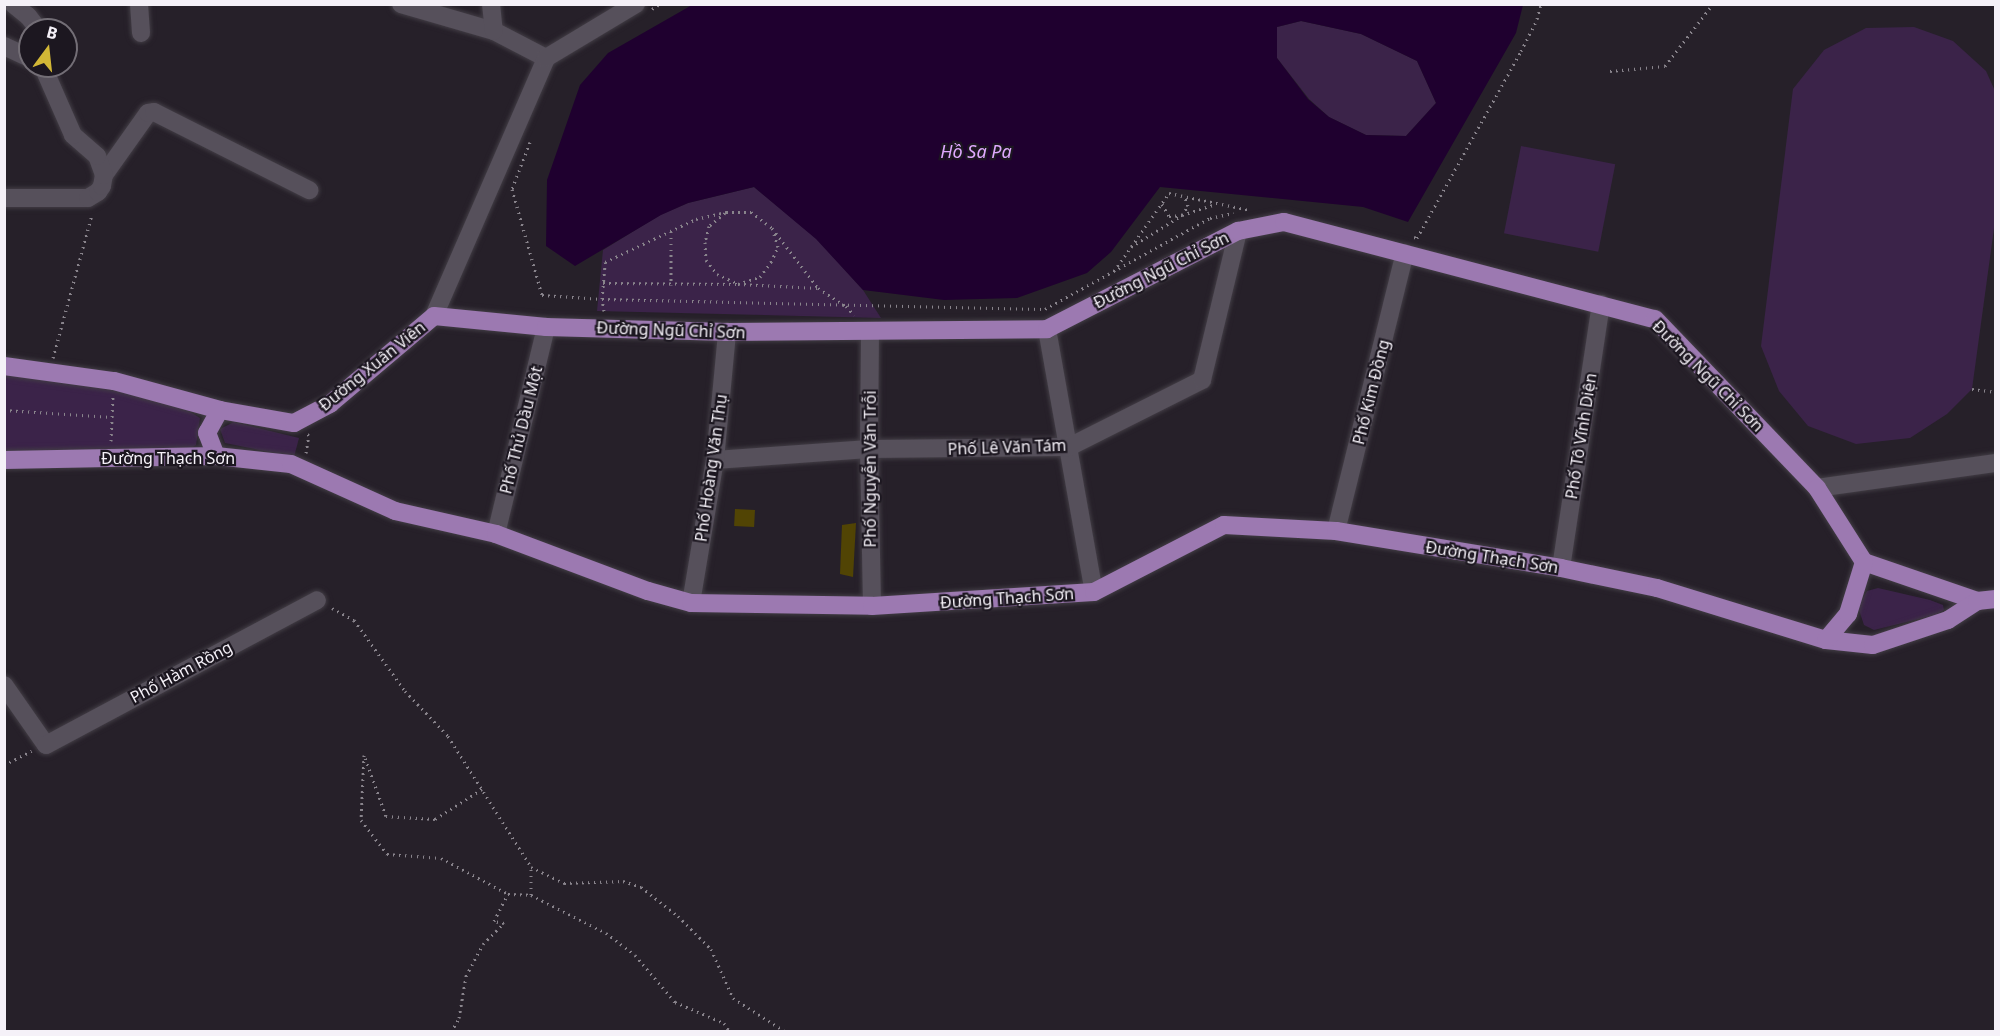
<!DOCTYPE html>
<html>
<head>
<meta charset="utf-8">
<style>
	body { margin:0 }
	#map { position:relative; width:2000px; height:1036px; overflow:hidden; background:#262029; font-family:"Noto Sans",sans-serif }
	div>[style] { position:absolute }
	.green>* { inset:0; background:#3b2349; transform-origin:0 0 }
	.water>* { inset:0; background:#1f002f }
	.building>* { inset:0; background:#514404; transform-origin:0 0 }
	.path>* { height:3px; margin-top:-1.5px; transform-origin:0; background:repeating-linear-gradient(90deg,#89848c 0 1.5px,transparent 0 6px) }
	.roads { filter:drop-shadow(0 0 2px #423d45) drop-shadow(0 0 2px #423d45) }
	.minor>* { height:18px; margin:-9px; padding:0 9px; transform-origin:9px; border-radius:9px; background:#56505b }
	.major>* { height:18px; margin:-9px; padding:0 9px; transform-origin:9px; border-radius:9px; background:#9c79b1 }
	span { translate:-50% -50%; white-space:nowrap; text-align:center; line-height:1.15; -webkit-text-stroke:4.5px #1c1720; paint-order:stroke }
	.street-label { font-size:16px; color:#f5f1f8 }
	.water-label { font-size:18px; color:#dea9fd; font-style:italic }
	.frame { position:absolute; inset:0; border:6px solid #f5f1f8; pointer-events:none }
	.north { position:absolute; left:18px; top:18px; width:60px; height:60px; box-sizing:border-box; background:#1c1720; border:2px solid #736e76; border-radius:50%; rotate:15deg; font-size:16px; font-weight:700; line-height:24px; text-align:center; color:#f5f1f8 }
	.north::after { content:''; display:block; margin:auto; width:21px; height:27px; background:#d2b736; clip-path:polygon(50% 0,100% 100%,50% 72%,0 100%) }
</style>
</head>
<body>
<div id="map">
	<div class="green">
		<i style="clip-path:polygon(1301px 21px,1361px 34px,1417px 61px,1436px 103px,1406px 136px,1366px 135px,1329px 117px,1309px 99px,1277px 58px,1277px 27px)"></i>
		<i style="clip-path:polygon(1914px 27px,1953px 41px,1986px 71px,1995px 91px,1995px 221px,1972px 389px,1947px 414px,1910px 438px,1856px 444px,1808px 426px,1779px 391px,1761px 346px,1793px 89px,1824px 50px,1866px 28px)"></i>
		<i style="left:1521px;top:146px;width:96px;height:89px;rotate:11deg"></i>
		<i style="clip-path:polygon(754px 187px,817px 239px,863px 290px,881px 318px,597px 311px,603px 250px,660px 215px,688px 203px)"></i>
		<i style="clip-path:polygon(4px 375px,119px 391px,187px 410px,200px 418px,196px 445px,191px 448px,5px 455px)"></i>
		<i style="clip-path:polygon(234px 422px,299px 438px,294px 457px,225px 443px,220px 429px)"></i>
		<i style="clip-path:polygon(1878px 588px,1930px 600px,1943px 605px,1944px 610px,1935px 615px,1874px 630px,1864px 625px,1858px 607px,1867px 591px)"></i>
	</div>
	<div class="water">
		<i style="clip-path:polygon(evenodd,692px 5px,692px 4px,1523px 5px,1516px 33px,1408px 222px,1363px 207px,1160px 187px,1111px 252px,1087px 273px,1017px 298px,944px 300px,863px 290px,816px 239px,754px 187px,688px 203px,661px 215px,575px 266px,546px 246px,547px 180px,580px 85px,608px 53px,692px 5px,1301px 21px,1361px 34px,1417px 61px,1436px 103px,1406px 136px,1366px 135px,1329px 117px,1308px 99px,1277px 58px,1277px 27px,1301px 21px)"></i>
	</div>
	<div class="building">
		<i style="left:735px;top:509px;width:20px;height:17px;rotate:3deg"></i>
		<i style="clip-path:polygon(856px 523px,853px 577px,840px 574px,842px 525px)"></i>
	</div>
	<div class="path">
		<i style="left:652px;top:9px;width:9px;rotate:-32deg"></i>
		<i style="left:1610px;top:71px;width:55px;rotate:-5.2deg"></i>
		<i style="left:1665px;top:66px;width:78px;rotate:-52.3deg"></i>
		<i style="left:530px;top:142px;width:50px;rotate:111deg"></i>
		<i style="left:512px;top:189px;width:110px;rotate:74.2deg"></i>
		<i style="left:542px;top:295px;width:60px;rotate:3.8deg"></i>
		<i style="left:602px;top:299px;width:443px;rotate:1.3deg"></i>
		<i style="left:1045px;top:309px;width:188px;rotate:-28.9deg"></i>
		<i style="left:1210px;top:218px;width:24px;rotate:-12deg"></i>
		<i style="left:1162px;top:204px;width:14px;rotate:60deg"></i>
		<i style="left:1169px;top:216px;width:13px;rotate:-4deg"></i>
		<i style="left:1182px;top:215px;width:11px;rotate:-56deg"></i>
		<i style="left:1188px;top:206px;width:12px;rotate:-110deg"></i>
		<i style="left:725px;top:213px;width:21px;rotate:141deg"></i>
		<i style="left:709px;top:226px;width:16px;rotate:104deg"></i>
		<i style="left:705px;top:242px;width:18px;rotate:87deg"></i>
		<i style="left:706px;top:260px;width:18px;rotate:52deg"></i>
		<i style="left:717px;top:274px;width:23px;rotate:25deg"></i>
		<i style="left:738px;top:284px;width:23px;rotate:-18deg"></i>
		<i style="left:760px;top:277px;width:19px;rotate:-54deg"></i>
		<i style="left:771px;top:262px;width:17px;rotate:-65deg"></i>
		<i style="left:778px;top:247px;width:17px;rotate:-107deg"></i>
		<i style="left:671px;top:231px;width:54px;rotate:90deg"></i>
		<i style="left:1414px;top:237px;width:3px;rotate:18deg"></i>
		<i style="left:1417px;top:238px;width:214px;rotate:-60.9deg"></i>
		<i style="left:1521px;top:51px;width:36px;rotate:-63deg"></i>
		<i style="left:1537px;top:19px;width:16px;rotate:-75deg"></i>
		<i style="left:1131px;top:247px;width:60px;rotate:-32.1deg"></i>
		<i style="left:1182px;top:215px;width:36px;rotate:-18deg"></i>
		<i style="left:1114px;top:271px;width:95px;rotate:-54.8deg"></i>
		<i style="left:1169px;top:193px;width:83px;rotate:11.9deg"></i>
		<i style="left:603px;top:283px;width:135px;rotate:0.4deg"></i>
		<i style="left:738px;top:284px;width:80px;rotate:2.9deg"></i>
		<i style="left:604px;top:311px;width:12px;rotate:-99deg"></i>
		<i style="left:602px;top:299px;width:37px;rotate:-85deg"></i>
		<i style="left:605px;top:262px;width:101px;rotate:-25.3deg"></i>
		<i style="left:696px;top:219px;width:31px;rotate:-13deg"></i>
		<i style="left:726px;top:212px;width:25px"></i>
		<i style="left:751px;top:212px;width:26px;rotate:37deg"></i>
		<i style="left:772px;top:228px;width:76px;rotate:52.5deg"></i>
		<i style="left:818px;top:288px;width:33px;rotate:33deg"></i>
		<i style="left:846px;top:306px;width:12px;rotate:48deg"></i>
		<i style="left:53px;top:358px;width:149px;rotate:-74.8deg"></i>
		<i style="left:1972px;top:389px;width:24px;rotate:7deg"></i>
		<i style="left:4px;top:410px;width:108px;rotate:3.7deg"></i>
		<i style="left:111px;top:441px;width:45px;rotate:-87.5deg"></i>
		<i style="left:306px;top:453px;width:18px;rotate:-81deg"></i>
		<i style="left:309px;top:435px;width:2px;rotate:-153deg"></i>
		<i style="left:332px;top:608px;width:25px;rotate:29deg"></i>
		<i style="left:354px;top:620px;width:87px;rotate:54.3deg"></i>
		<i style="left:405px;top:691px;width:62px;rotate:46.3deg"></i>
		<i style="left:448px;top:736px;width:155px;rotate:57.6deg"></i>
		<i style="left:531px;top:867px;width:37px;rotate:26deg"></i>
		<i style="left:564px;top:883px;width:59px;rotate:-1.9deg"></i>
		<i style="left:623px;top:881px;width:19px;rotate:18deg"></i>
		<i style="left:641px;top:887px;width:47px;rotate:38.1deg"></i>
		<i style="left:678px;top:916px;width:47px;rotate:45deg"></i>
		<i style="left:711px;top:949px;width:54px;rotate:65.8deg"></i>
		<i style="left:733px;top:998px;width:63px;rotate:32.7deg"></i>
		<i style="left:4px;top:765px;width:31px;rotate:-27deg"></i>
		<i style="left:482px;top:789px;width:56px;rotate:147.4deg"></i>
		<i style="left:435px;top:819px;width:49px;rotate:-176.5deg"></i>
		<i style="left:386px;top:816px;width:65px;rotate:-109.8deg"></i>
		<i style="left:364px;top:755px;width:65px;rotate:92.6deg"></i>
		<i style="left:361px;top:820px;width:43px;rotate:52.6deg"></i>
		<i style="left:387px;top:854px;width:54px;rotate:4.2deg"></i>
		<i style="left:441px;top:858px;width:76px;rotate:28.2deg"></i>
		<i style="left:531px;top:895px;width:84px;rotate:26.9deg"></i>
		<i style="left:606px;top:933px;width:36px;rotate:37deg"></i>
		<i style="left:635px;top:955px;width:62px;rotate:49.6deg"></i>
		<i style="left:675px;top:1002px;width:53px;rotate:23.2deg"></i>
		<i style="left:724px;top:1023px;width:11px;rotate:56deg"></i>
		<i style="left:451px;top:1032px;width:16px;rotate:-60deg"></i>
		<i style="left:459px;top:1018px;width:43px;rotate:-80.5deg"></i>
		<i style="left:466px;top:976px;width:36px;rotate:-62deg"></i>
		<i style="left:483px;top:944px;width:30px;rotate:-45deg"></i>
		<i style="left:504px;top:923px;width:10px;rotate:-169deg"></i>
		<i style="left:494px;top:921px;width:30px;rotate:-63deg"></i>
		<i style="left:508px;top:894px;width:23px;rotate:2deg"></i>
		<i style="left:531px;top:895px;width:28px;rotate:-90deg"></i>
	</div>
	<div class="roads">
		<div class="minor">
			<i style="left:13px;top:4px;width:19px;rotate:39deg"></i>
			<i style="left:28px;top:16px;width:18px;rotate:52deg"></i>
			<i style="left:139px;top:4px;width:29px;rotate:86deg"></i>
			<i style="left:401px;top:4px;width:97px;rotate:16.2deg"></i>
			<i style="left:494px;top:31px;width:59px;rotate:27.4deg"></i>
			<i style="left:491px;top:4px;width:27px;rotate:84deg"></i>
			<i style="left:4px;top:46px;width:29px;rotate:25deg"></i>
			<i style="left:104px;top:175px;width:76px;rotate:-54.6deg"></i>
			<i style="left:148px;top:113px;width:6px;rotate:-9deg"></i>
			<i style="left:154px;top:112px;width:174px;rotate:26.7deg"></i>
			<i style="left:4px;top:198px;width:84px"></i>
			<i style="left:88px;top:198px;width:12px;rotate:-31deg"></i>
			<i style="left:98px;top:192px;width:7px;rotate:-56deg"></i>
			<i style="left:102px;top:186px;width:11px;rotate:-80deg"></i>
			<i style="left:104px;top:175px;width:20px;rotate:-110deg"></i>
			<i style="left:97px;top:156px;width:32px;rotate:-139deg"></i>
			<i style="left:73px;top:135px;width:72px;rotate:-113.7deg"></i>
			<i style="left:44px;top:69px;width:5px;rotate:-143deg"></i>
			<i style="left:434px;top:316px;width:281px;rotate:-66.5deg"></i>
			<i style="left:546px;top:58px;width:105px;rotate:-31deg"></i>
			<i style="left:1047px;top:329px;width:267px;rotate:79.9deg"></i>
			<i style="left:870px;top:332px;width:117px;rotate:90.5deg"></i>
			<i style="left:869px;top:449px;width:157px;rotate:88.9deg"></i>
			<i style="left:715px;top:460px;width:154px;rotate:-4.1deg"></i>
			<i style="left:869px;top:449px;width:200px;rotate:-0.6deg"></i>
			<i style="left:1069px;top:447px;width:149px;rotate:-26.7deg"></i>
			<i style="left:1202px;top:380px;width:153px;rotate:-76.4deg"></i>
			<i style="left:1817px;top:488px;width:181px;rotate:-8deg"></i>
			<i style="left:1336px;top:531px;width:286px;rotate:-76.1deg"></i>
			<i style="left:496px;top:534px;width:213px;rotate:-76.4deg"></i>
			<i style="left:1561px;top:568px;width:267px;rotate:-81.4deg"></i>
			<i style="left:691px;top:603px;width:145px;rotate:-80.5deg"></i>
			<i style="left:715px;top:460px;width:129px;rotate:-84.6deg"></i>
			<i style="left:4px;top:685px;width:73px;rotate:55deg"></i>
			<i style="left:46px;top:745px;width:307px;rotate:-28.1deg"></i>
		</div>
		<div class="major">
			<i style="left:4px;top:366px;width:111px;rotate:7.8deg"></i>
			<i style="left:114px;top:381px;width:110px;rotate:15.3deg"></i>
			<i style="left:220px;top:410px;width:75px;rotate:10deg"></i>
			<i style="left:294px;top:423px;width:41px;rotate:-27.8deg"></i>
			<i style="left:330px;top:404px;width:136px;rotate:-40.2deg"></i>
			<i style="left:434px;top:316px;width:113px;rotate:5.6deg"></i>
			<i style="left:546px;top:327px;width:181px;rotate:1.6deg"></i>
			<i style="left:727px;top:332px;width:320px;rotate:-0.5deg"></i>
			<i style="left:1047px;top:329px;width:215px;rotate:-27.2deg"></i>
			<i style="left:1238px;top:231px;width:47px;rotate:-11.1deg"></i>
			<i style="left:1284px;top:222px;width:383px;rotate:14.7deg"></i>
			<i style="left:1655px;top:319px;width:234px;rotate:46.2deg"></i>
			<i style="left:1817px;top:488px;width:88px;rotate:57.6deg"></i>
			<i style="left:1864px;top:562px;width:120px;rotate:19deg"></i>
			<i style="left:216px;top:456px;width:25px;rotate:-111deg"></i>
			<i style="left:207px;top:433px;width:26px;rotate:-61deg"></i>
			<i style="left:4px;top:460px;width:212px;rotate:-1.1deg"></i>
			<i style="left:216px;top:456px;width:75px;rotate:6.1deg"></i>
			<i style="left:291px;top:464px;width:114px;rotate:24.3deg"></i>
			<i style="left:395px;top:511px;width:104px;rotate:12.8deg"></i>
			<i style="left:496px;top:534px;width:162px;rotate:20.6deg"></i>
			<i style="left:648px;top:591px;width:45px;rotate:15.6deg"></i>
			<i style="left:691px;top:603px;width:181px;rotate:0.9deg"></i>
			<i style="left:872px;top:606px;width:222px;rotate:-3.6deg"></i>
			<i style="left:1094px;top:592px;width:146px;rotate:-27.3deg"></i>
			<i style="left:1224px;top:525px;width:112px;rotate:3.1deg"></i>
			<i style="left:1336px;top:531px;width:228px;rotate:9.3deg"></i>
			<i style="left:1561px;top:568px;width:98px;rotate:11.8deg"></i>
			<i style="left:1657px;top:588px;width:177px;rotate:17.1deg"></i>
			<i style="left:1826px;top:640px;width:47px;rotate:6.1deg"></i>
			<i style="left:1873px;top:645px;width:79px;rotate:-18.4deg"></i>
			<i style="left:1948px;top:620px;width:35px;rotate:-33deg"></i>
			<i style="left:1977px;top:601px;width:19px;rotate:-6deg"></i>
			<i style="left:1826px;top:640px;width:34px;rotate:-50deg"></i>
			<i style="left:1848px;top:614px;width:54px;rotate:-72.9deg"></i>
		</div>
	</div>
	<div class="street-label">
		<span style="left:1161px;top:270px;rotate:-27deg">Đường Ngũ Chỉ Sơn</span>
		<span style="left:671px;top:330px;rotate:2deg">Đường Ngũ Chỉ Sơn</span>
		<span style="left:372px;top:366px;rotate:-39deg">Đường Xuân Viên</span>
		<span style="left:1708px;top:376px;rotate:45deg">Đường Ngũ Chỉ Sơn</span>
		<span style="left:1371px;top:392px;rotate:-76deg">Phố Kim Đồng</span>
		<span style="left:521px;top:430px;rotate:-76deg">Phố Thủ Dầu Một</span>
		<span style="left:1581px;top:436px;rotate:-81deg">Phố Tô Vĩnh Diện</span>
		<span style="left:1007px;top:447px;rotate:-2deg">Phố Lê Văn Tám</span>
		<span style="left:168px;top:458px">Đường Thạch Sơn</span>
		<span style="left:711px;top:468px;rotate:-82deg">Phố Hoàng Văn Thụ</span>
		<span style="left:870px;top:469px;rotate:-90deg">Phố Nguyễn Văn Trỗi</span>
		<span style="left:1492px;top:557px;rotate:9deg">Đường Thạch Sơn</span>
		<span style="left:1007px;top:598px;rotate:-4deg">Đường Thạch Sơn</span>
		<span style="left:181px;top:672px;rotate:-28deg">Phố Hàm Rồng</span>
	</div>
	<div class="water-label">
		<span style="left:976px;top:151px">Hồ Sa Pa</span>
	</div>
	<div class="frame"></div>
	<div class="north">B</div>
</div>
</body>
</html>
